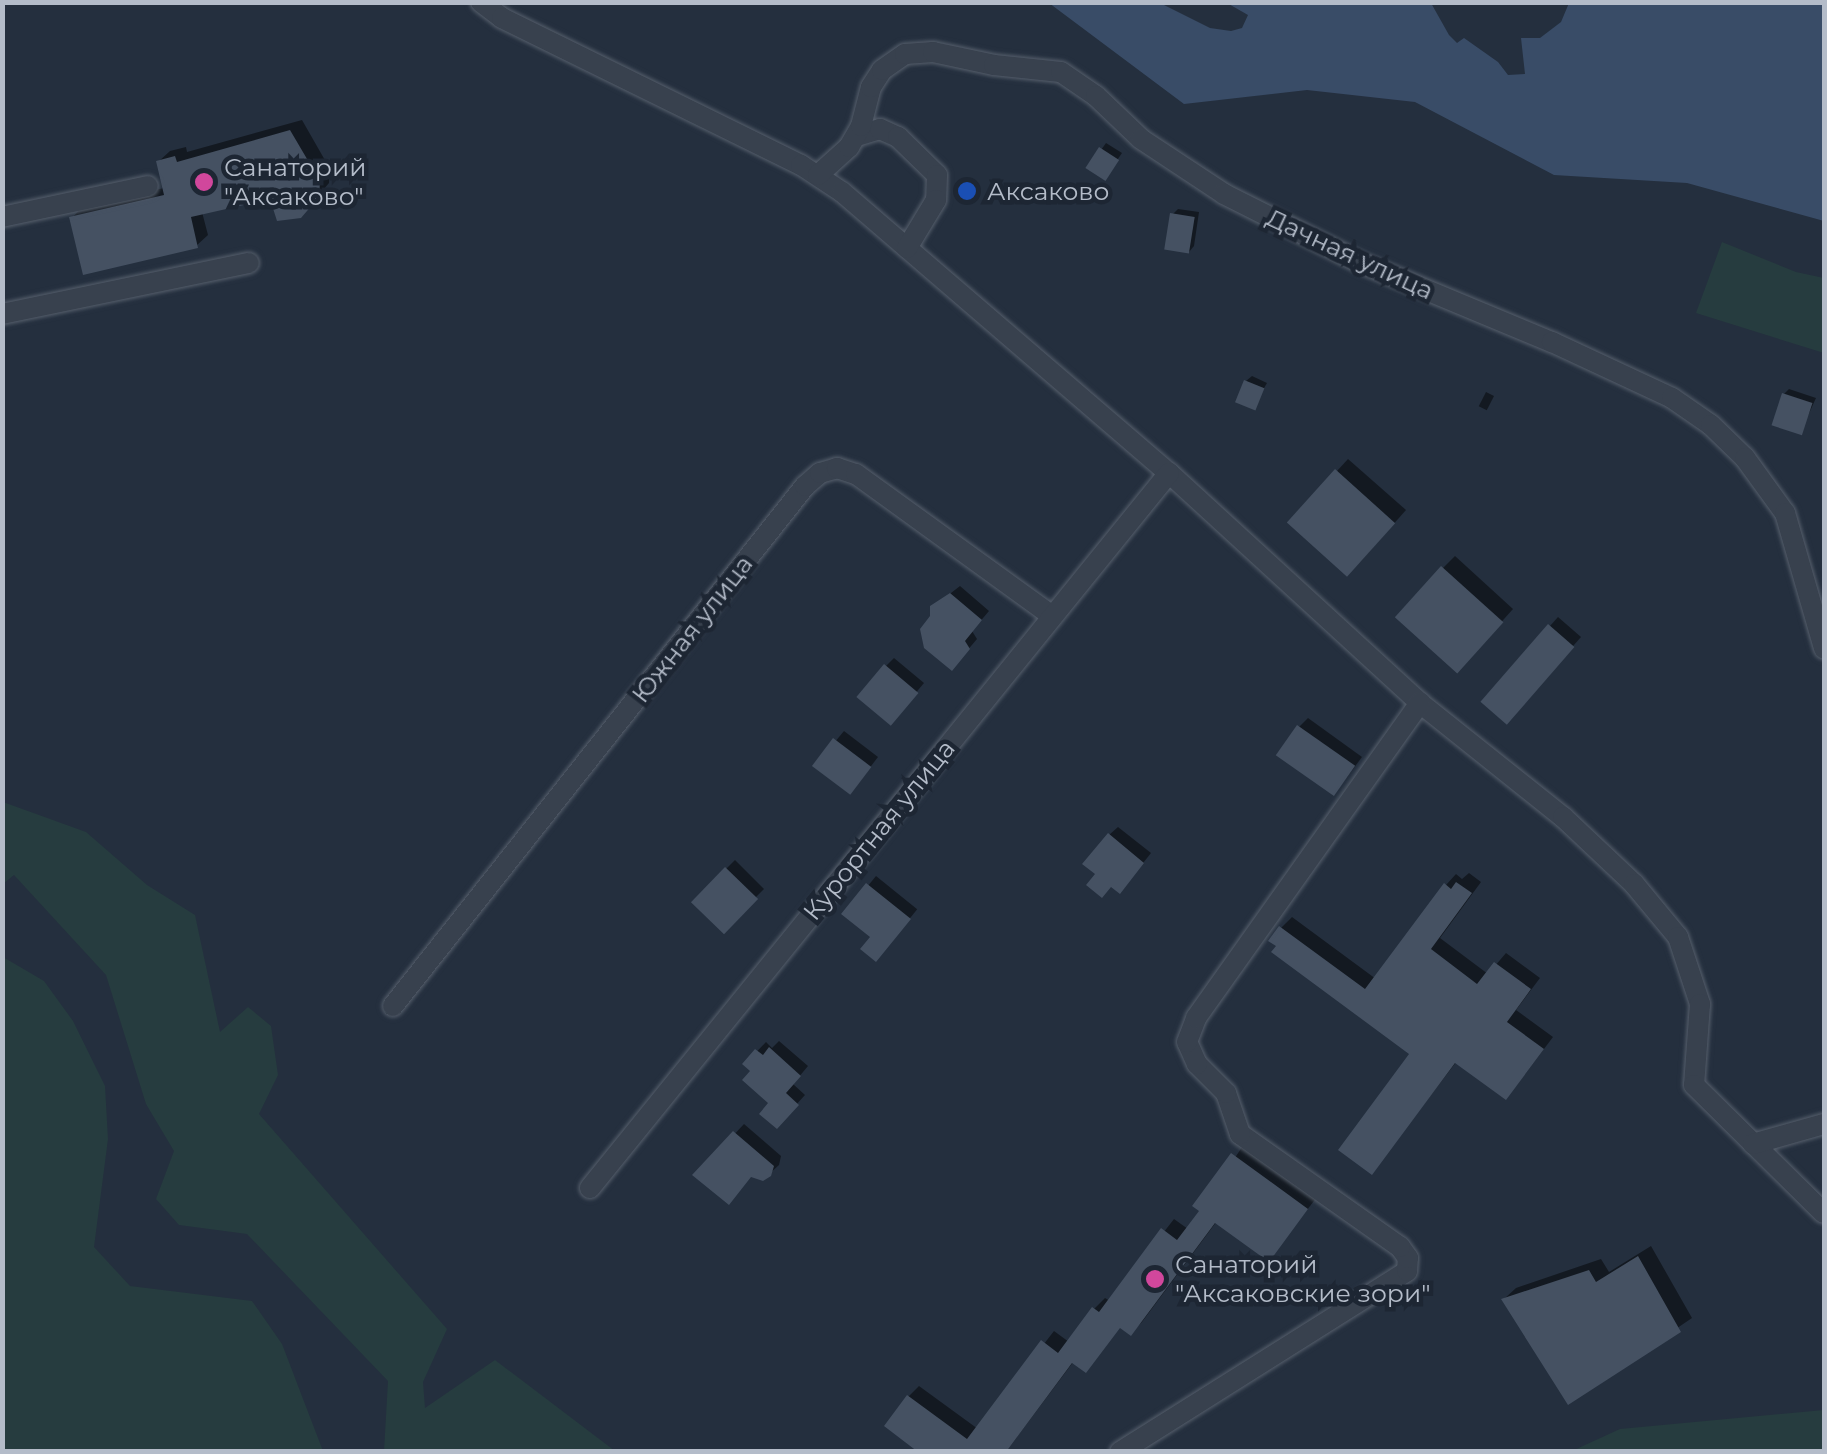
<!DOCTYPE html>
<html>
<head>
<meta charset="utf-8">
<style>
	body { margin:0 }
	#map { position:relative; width:1827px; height:1454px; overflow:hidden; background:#242f3e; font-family:Montserrat,sans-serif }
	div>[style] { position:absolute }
	.green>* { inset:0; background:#263c3f }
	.water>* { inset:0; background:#394c67 }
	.shadow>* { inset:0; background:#0007; transform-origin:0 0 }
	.building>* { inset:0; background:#455162; transform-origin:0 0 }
	.roads { filter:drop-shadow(0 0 2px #565f6c) drop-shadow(0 0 2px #565f6c) }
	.minor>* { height:20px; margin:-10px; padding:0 10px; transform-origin:10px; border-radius:10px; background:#38414e }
	.dots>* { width:28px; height:28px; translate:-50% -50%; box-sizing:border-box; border:5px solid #1d2633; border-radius:50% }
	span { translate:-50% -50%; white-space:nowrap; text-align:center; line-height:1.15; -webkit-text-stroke:9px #1d2633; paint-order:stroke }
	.poi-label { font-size:25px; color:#b4bcc9 }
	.left { translate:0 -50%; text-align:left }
	.street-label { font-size:25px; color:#b4bcc9 }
	.frame { position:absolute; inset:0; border:5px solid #b4bcc9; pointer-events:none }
</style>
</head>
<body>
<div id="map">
	<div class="green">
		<i style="clip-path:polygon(1722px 242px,1796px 272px,1824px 278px,1824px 353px,1696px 313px)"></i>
		<i style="clip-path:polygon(3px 802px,86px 832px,147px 885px,195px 915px,220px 1032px,248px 1007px,271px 1026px,278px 1075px,259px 1114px,447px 1329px,423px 1382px,425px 1408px,495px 1360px,615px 1451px,384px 1451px,388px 1381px,247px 1234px,179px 1225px,156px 1199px,174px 1151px,146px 1104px,106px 975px,14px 875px,3px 884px)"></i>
		<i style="clip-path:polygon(3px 957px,44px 981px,73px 1021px,105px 1086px,108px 1139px,94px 1247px,130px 1286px,252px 1301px,282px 1344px,323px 1451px,3px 1451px)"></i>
		<i style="clip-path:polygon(1824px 1410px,1824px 1451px,1572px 1451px,1620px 1429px)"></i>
	</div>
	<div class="water">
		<i style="clip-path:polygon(1049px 3px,1160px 3px,1210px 28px,1231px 31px,1242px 28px,1248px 15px,1227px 3px,1431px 3px,1449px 35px,1457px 43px,1464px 38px,1498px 62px,1508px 75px,1525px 74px,1521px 38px,1540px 38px,1561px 22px,1569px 3px,1824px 3px,1824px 221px,1687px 183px,1554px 175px,1415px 102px,1307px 90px,1184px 104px)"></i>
	</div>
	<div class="shadow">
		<i style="clip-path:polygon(302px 120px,330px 169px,329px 183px,312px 203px,272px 196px,202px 212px,208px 235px,196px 246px,72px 218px,83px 206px,164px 188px,158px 162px,170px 151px,186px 147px,187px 152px)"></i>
		<i style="clip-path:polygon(1106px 143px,1122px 153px,1109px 172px,1089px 167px)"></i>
		<i style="clip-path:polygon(1178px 209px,1199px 212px,1194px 246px,1189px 252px,1173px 214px)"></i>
		<i style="clip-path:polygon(1252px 376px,1267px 383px,1253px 407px,1246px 381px)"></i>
		<i style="clip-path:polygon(1789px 389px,1816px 398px,1801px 431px,1784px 394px)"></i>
		<i style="left:1486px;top:392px;width:9px;height:16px;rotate:27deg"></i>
		<i style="clip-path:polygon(1348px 459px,1406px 510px,1360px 562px,1337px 471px)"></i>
		<i style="clip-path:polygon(1455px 556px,1513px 609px,1469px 658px,1443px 568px)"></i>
		<i style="clip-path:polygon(960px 586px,989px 611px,972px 631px,977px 639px,960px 659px,932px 617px,933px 607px)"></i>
		<i style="clip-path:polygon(1558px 617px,1581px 637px,1514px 713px,1550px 626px)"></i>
		<i style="clip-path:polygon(894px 658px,924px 683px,898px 714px,886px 666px)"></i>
		<i style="clip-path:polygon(1308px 718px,1362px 757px,1342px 784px,1299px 727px)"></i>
		<i style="clip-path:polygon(844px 731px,878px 757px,858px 783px,815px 766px)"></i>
		<i style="clip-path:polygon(1118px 827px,1151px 853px,1128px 882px,1098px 874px,1109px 835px)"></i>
		<i style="left:735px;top:860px;width:41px;height:59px;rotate:45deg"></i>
		<i style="clip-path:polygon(1469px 873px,1481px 882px,1440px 938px,1488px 974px,1506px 953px,1540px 978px,1516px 1010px,1553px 1037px,1516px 1086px,1457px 1061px,1372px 1172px,1412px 1053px,1281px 928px,1292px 917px,1376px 979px,1446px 885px,1456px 874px,1462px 879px)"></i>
		<i style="left:876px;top:876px;width:53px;height:48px;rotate:39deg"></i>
		<i style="clip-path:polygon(779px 1041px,808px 1066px,793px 1084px,805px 1095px,785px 1117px,746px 1063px,766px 1042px,772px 1048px)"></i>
		<i style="clip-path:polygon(744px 1124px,781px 1156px,779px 1165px,769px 1174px,696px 1175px)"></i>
		<i style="clip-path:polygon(1244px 1144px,1317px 1197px,1269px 1259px,1217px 1221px,1142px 1322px,1131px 1333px,1121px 1326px,1074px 1361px,1008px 1449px,923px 1452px,908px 1397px,919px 1386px,978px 1429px,1054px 1331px,1069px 1342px,1094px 1309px,1105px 1298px,1110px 1301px,1174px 1219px,1188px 1229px)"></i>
		<i style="clip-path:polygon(1651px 1246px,1692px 1318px,1568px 1402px,1504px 1299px,1516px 1288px,1601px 1259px,1609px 1272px)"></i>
	</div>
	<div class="building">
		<i style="clip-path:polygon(290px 130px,320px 181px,319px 197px,301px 218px,277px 221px,270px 199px,191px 217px,198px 248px,83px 275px,69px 217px,164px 195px,156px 161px,175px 156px,177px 162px)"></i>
		<i style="left:1099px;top:147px;width:24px;height:25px;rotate:33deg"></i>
		<i style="left:1170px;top:213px;width:25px;height:37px;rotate:9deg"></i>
		<i style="left:1244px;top:380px;width:22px;height:24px;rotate:22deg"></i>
		<i style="left:1782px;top:393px;width:32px;height:34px;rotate:18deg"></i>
		<i style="left:1335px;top:469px;width:81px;height:72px;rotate:42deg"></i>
		<i style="left:1441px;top:566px;width:84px;height:69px;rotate:42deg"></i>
		<i style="clip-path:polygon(950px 593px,982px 620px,965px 641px,970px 649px,952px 671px,924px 648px,920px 629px,930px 616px,930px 606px)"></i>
		<i style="left:1548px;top:624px;width:35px;height:103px;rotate:41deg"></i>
		<i style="left:884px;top:664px;width:45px;height:43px;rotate:40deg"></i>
		<i style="left:1297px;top:725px;width:71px;height:37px;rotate:35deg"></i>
		<i style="left:833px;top:738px;width:48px;height:35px;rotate:37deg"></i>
		<i style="clip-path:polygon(1108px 833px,1144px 863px,1120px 894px,1111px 887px,1102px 898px,1086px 885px,1095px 874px,1082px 864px)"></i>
		<i style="left:725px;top:867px;width:46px;height:49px;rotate:44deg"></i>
		<i style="clip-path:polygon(1456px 882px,1472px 893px,1431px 949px,1477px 984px,1494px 962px,1531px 989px,1507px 1022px,1544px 1049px,1506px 1100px,1455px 1063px,1372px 1175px,1338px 1150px,1409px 1054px,1271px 952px,1276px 946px,1268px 941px,1279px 926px,1365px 989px,1444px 883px,1451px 889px)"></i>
		<i style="clip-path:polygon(866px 883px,911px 919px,876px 962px,860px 949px,870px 937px,841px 914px)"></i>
		<i style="clip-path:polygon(769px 1047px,801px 1076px,786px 1093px,799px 1105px,777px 1129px,759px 1114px,768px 1103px,742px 1080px,750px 1071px,742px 1064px,755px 1049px,763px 1055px)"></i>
		<i style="clip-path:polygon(733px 1131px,774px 1166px,771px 1176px,763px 1181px,751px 1177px,729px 1205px,692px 1175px)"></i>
		<i style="clip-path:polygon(1231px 1153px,1308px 1209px,1269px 1262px,1215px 1223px,1131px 1336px,1120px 1328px,1086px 1373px,1072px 1363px,1006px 1452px,918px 1452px,884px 1426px,907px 1395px,967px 1439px,1041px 1340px,1058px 1353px,1092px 1307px,1099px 1312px,1161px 1228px,1177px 1240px,1199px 1211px,1192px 1206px)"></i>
		<i style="clip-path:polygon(1638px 1256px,1681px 1332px,1568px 1405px,1501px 1299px,1589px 1270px,1596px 1282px)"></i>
	</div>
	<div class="roads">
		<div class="minor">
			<i style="left:481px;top:2px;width:26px;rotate:37deg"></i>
			<i style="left:502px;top:18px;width:333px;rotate:26.2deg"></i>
			<i style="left:801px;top:165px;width:49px;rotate:33.4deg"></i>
			<i style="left:842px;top:192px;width:431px;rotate:40.7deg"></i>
			<i style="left:1169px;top:473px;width:340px;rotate:42.5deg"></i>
			<i style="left:1420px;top:703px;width:183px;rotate:38.6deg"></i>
			<i style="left:1563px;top:817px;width:98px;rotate:43.3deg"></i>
			<i style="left:1634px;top:884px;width:69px;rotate:50.3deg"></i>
			<i style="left:1678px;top:937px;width:71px;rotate:71.8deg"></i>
			<i style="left:1700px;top:1004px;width:81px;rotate:94.2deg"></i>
			<i style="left:1694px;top:1085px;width:182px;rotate:44.6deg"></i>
			<i style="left:857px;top:136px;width:24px;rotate:-17deg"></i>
			<i style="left:880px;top:129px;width:20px;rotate:24deg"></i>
			<i style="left:898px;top:137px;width:54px;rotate:44.3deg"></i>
			<i style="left:937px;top:175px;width:25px;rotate:92deg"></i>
			<i style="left:936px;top:200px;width:56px;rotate:121.1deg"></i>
			<i style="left:818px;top:175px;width:42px;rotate:-42.1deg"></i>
			<i style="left:849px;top:147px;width:24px;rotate:-60deg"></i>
			<i style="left:861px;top:126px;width:40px;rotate:-75.6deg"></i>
			<i style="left:871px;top:87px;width:20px;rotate:-57deg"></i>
			<i style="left:882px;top:70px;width:28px;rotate:-35deg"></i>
			<i style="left:905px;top:54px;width:28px;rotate:-4deg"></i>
			<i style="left:933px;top:52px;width:62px;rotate:12deg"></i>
			<i style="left:994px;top:65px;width:67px;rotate:6deg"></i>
			<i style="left:1061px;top:72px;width:42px;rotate:34.4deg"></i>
			<i style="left:1096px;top:96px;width:62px;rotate:43.7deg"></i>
			<i style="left:1141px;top:139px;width:100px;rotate:33.5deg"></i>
			<i style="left:1224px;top:194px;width:149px;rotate:26.7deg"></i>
			<i style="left:1357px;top:261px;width:211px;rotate:22.6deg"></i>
			<i style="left:1552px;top:342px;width:132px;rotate:25deg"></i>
			<i style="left:1672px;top:398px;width:47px;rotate:34.7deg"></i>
			<i style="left:1711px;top:425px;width:47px;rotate:44.1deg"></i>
			<i style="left:1745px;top:458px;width:68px;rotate:54deg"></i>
			<i style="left:1785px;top:513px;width:141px;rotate:73.9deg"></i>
			<i style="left:2px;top:217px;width:149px;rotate:-12deg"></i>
			<i style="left:2px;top:314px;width:252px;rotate:-11.7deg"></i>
			<i style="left:393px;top:1006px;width:663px;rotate:-51.61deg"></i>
			<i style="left:805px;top:486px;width:20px;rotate:-41deg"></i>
			<i style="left:820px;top:473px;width:18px;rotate:-16deg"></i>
			<i style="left:837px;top:468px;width:20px;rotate:18deg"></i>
			<i style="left:856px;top:474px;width:242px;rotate:35.9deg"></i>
			<i style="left:1753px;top:1144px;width:74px;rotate:-15.7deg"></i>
			<i style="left:590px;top:1188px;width:920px;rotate:-51deg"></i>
			<i style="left:1120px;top:1452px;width:339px;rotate:-32.2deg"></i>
			<i style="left:1407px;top:1271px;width:13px;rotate:-86deg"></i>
			<i style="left:1408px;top:1258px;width:14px;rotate:-126deg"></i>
			<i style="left:1400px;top:1247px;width:196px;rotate:-144.8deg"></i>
			<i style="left:1240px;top:1134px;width:43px;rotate:-108.9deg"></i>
			<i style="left:1226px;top:1093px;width:41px;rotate:-135deg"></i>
			<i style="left:1197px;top:1064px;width:24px;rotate:-114deg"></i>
			<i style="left:1187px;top:1042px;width:26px;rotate:-69deg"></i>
			<i style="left:1196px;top:1018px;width:387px;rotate:-54.6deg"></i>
		</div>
	</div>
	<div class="dots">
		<i style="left:204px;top:182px;background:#d1479c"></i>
		<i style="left:967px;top:191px;background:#1a4fb4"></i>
		<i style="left:1155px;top:1279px;background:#d1479c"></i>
	</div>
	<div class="poi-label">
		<span class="left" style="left:224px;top:182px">Санаторий<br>"Аксаково"</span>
		<span class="left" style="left:987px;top:191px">Аксаково</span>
		<span class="left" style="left:1175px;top:1279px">Санаторий<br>"Аксаковские зори"</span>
	</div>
	<div class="street-label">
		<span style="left:1350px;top:254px;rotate:25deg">Дачная улица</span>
		<span style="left:692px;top:629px;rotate:-52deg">Южная улица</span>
		<span style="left:879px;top:830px;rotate:-51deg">Курортная улица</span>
	</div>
	<div class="frame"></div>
</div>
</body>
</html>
